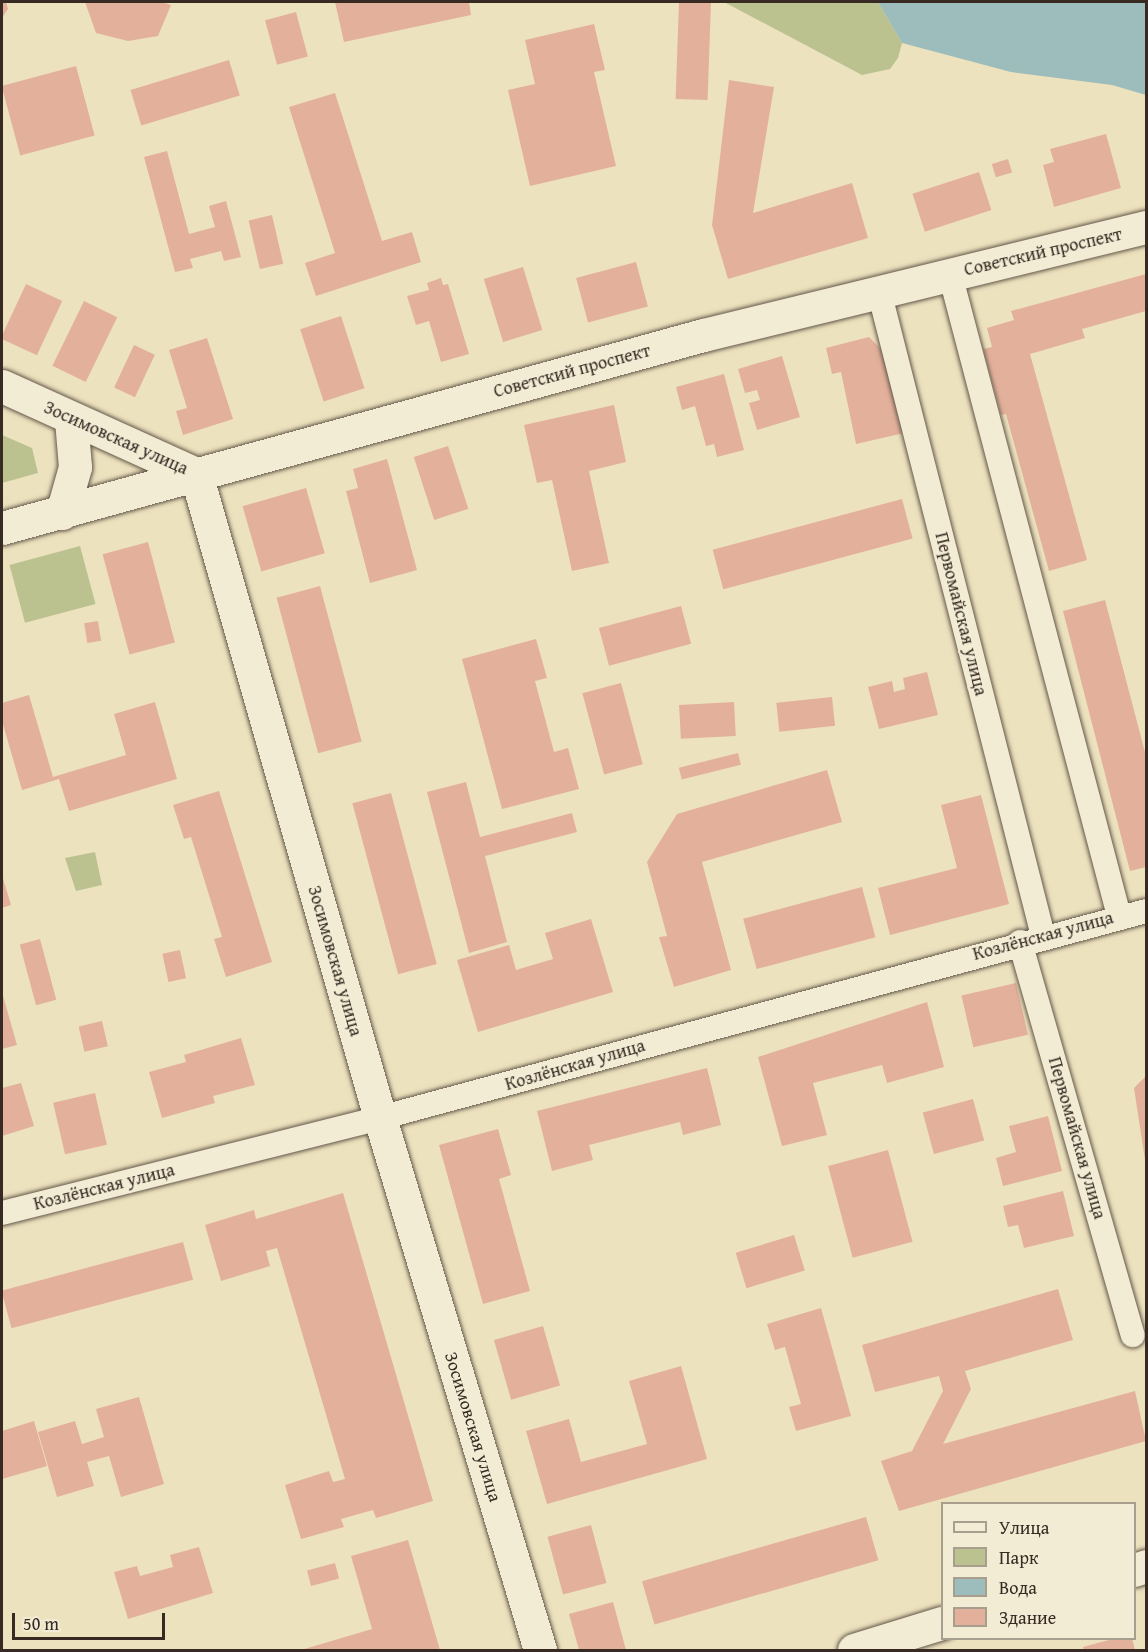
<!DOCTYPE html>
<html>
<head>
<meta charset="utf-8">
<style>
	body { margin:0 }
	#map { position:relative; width:1148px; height:1652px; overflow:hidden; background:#ede2be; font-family:"Gentium Book Plus",serif }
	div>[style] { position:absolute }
	.green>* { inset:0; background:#bbc290; transform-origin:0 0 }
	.water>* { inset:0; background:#9dbcbc }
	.building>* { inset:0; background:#e3b19b; transform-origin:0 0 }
	.roads { filter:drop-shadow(0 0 2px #64584a) drop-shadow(0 0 2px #64584a) }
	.street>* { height:24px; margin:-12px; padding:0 12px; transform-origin:12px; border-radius:12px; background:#f3ecd5 }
	.secondary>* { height:33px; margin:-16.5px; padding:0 16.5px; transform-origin:16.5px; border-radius:16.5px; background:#f3ecd5 }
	span { translate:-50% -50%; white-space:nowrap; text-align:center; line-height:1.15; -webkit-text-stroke:4.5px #f3ecd5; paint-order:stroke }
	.street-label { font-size:18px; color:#362a23 }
	.frame { position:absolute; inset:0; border:3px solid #362a23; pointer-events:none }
	.legend { position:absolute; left:941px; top:1502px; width:195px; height:138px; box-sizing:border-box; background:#f3ecd5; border:2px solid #a79e8e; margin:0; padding:8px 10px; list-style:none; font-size:18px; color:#362a23 }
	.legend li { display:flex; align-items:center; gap:12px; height:30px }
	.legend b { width:30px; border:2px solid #a79e8e }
	.scale { position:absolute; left:12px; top:1613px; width:153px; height:27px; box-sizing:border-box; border:3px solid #362a23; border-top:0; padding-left:8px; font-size:18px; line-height:21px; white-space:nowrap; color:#362a23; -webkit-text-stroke:4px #f3ecd5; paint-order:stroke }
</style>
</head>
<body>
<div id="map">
	<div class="green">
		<i style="clip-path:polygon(724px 2px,878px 2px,902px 43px,898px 58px,890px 69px,862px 75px)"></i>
		<i style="clip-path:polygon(2px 435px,32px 448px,38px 473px,2px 483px)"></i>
		<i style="left:80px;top:546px;width:60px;height:73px;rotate:75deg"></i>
		<i style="clip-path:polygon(95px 852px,102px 885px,76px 891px,65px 858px)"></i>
	</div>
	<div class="water">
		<i style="clip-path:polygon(878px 2px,1146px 2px,1146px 95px,1112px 85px,1011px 72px,902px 43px)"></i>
	</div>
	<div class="building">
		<i style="clip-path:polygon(2px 2px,6px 2px,8px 9px,2px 18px)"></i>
		<i style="clip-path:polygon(85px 2px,161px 2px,171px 5px,158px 36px,128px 41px,96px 33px)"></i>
		<i style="clip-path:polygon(335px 2px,469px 2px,471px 15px,344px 42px)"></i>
		<i style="left:679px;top:2px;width:32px;height:97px;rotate:2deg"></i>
		<i style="left:296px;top:12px;width:46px;height:32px;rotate:75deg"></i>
		<i style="clip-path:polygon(594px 24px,605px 70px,594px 72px,616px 166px,530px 186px,508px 90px,535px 84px,525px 40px)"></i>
		<i style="left:229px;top:60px;width:37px;height:103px;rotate:73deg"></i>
		<i style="left:76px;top:66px;width:72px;height:77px;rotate:75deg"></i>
		<i style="clip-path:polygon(729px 80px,774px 87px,753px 213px,852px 183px,868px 238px,728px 279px,712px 225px)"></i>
		<i style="clip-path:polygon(335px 93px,382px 241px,412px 232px,421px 262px,316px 296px,305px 263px,335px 253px,289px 107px)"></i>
		<i style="clip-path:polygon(1106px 134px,1121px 188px,1054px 207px,1043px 165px,1054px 162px,1050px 149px)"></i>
		<i style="clip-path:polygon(167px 151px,189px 234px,215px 227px,209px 206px,226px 201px,241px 257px,224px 261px,221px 251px,190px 259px,193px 268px,175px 272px,144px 157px)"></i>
		<i style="left:1008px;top:159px;width:14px;height:17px;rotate:73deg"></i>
		<i style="left:979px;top:172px;width:40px;height:70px;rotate:72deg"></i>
		<i style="left:272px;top:215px;width:50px;height:24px;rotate:77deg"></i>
		<i style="left:636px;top:262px;width:46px;height:62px;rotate:75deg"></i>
		<i style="left:523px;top:267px;width:66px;height:41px;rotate:73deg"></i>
		<i style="clip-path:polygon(1146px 274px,1146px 311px,1082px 329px,1085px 338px,1030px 354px,1087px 560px,1049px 571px,1006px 414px,1001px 415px,983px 349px,992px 347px,987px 328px,1014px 320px,1011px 311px)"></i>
		<i style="clip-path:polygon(441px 278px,443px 285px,448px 284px,469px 354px,441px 362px,429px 321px,416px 325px,407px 296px,429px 290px,427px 283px)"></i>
		<i style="left:26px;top:284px;width:40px;height:60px;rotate:25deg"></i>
		<i style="left:84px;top:301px;width:37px;height:72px;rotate:26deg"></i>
		<i style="left:341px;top:316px;width:76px;height:43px;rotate:72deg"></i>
		<i style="clip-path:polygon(869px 337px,885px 353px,904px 433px,856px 444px,841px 372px,832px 374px,826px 348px)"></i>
		<i style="clip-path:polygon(207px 338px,233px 419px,183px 435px,176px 411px,187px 408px,169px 350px)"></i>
		<i style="left:134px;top:345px;width:23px;height:47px;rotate:25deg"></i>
		<i style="clip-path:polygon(782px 356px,800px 417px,757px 430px,749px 403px,760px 400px,757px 390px,745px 393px,738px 369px)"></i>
		<i style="clip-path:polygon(724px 374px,744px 450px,717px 457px,714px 444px,706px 446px,695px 406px,682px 410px,676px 387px)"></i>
		<i style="clip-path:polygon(614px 405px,626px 462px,589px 471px,609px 563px,572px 571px,552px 480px,537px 483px,524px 425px)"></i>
		<i style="left:448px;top:446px;width:66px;height:36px;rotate:72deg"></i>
		<i style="clip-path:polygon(387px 459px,417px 570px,370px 583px,346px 491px,358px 488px,353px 469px)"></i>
		<i style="left:306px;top:488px;width:68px;height:66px;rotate:74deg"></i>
		<i style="left:902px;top:499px;width:41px;height:196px;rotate:75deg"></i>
		<i style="left:148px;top:542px;width:104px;height:47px;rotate:75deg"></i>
		<i style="left:320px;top:586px;width:161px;height:45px;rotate:75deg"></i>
		<i style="clip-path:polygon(1105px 600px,1146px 756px,1146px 867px,1130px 871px,1063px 611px)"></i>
		<i style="left:681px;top:606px;width:39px;height:85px;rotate:75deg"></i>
		<i style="left:98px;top:621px;width:20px;height:14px;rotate:81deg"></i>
		<i style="clip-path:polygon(536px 639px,547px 678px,535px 681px,554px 752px,568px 748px,579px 789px,502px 809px,462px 659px)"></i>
		<i style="clip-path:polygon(927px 672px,938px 715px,879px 729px,868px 687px,892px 681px,894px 692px,905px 689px,903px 678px)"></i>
		<i style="left:621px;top:683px;width:84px;height:40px;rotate:75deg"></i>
		<i style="clip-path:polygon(29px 695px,53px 777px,126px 755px,114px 714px,155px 702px,177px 779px,69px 811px,59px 779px,22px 790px,2px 721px,2px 703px)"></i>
		<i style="left:832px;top:697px;width:29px;height:56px;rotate:84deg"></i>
		<i style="left:734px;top:702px;width:34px;height:55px;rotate:87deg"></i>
		<i style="left:738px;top:753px;width:12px;height:61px;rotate:76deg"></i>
		<i style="clip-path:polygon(827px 770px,842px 822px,702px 862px,731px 970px,674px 987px,659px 937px,667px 936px,647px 862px,677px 814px)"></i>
		<i style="clip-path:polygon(466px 782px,480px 837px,572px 813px,577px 832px,485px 856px,507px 942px,469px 953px,427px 792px)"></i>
		<i style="clip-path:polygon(219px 791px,272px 962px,226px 977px,214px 939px,222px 937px,191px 837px,184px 839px,173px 805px)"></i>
		<i style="left:391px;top:793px;width:177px;height:40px;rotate:75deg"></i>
		<i style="clip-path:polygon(981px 795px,1009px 904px,890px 935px,878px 888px,957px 868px,941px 805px)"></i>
		<i style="clip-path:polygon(2px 875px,11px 905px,2px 908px)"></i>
		<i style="left:862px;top:887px;width:52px;height:123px;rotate:75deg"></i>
		<i style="clip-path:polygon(591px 919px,613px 992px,478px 1032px,457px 960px,509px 945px,516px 970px,553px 959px,545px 933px)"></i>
		<i style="left:40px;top:939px;width:63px;height:21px;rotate:75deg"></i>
		<i style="left:180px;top:950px;width:29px;height:18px;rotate:78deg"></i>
		<i style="left:1016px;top:983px;width:53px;height:56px;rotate:77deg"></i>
		<i style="clip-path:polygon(2px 992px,17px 1045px,2px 1049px)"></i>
		<i style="clip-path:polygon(927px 1002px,944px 1067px,887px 1083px,882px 1065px,813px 1083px,827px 1135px,782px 1146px,758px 1057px)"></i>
		<i style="left:102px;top:1021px;width:26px;height:24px;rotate:77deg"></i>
		<i style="clip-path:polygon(241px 1038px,255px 1085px,213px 1096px,215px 1103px,162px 1118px,149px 1072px,186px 1062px,184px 1055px)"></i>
		<i style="clip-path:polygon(707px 1068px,721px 1125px,683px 1135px,680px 1122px,589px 1145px,593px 1160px,552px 1171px,537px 1111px)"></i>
		<i style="clip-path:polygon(1146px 1076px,1146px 1160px,1145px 1160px,1134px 1088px)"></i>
		<i style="clip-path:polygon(21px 1083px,34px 1126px,2px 1136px,2px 1088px)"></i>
		<i style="left:95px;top:1093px;width:53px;height:43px;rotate:77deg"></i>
		<i style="left:973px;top:1099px;width:43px;height:52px;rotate:75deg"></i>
		<i style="clip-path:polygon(1048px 1116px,1062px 1171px,1003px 1186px,996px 1158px,1016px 1152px,1009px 1126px)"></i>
		<i style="clip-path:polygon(498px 1129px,511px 1175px,499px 1179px,530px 1291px,483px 1304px,439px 1145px)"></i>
		<i style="left:888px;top:1150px;width:95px;height:62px;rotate:75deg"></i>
		<i style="clip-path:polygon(1063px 1191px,1074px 1236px,1024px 1248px,1018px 1225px,1008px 1227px,1003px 1206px)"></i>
		<i style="clip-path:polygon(343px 1193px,433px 1501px,376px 1518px,373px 1510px,341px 1519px,344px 1527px,301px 1539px,285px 1485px,329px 1471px,333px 1482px,345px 1479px,277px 1248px,266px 1251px,270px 1266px,221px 1281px,205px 1225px,254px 1210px,256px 1219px)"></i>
		<i style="left:794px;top:1235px;width:37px;height:61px;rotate:73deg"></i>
		<i style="left:183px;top:1242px;width:39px;height:188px;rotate:75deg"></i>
		<i style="clip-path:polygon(1058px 1289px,1073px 1340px,965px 1371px,971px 1389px,943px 1444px,1135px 1391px,1146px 1441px,899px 1511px,881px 1461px,912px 1451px,943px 1391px,939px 1376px,875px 1392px,862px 1345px)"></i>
		<i style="clip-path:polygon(821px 1308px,851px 1416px,796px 1431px,789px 1407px,801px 1404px,785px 1347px,775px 1350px,767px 1324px)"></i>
		<i style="left:543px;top:1326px;width:62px;height:51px;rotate:74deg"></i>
		<i style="clip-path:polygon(681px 1366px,707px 1459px,547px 1504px,526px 1431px,569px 1419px,581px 1462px,647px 1444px,629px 1381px)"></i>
		<i style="clip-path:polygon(139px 1397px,164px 1484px,121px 1497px,109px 1456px,87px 1462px,94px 1486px,57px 1497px,38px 1432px,75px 1421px,82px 1444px,104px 1437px,96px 1409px)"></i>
		<i style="clip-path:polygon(34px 1421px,47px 1466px,2px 1479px,2px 1431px)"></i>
		<i style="left:866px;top:1517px;width:45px;height:233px;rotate:74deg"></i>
		<i style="left:591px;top:1525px;width:60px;height:45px;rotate:75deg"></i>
		<i style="clip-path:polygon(408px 1540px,440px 1650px,301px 1650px,372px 1629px,351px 1556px)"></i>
		<i style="clip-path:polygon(199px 1547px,213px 1593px,128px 1619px,114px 1572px,137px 1566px,140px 1576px,173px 1567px,170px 1555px)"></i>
		<i style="left:335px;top:1563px;width:16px;height:29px;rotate:75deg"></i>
		<i style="clip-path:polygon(613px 1602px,626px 1650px,579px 1650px,569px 1614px)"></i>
		<i style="clip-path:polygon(1116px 1638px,1132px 1638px,1135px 1650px,1084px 1650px,1083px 1647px)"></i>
	</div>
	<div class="roads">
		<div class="street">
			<i style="left:950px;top:274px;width:664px;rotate:75.25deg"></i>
			<i style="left:879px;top:291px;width:666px;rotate:75.73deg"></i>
			<i style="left:1020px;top:942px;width:409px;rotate:74deg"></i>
			<i style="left:2px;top:1213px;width:390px;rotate:-14.1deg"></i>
			<i style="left:380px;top:1118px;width:793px;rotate:-15.12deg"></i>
		</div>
		<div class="secondary">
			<i style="left:2px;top:386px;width:213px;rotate:24.4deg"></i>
			<i style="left:196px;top:474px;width:670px;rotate:74.05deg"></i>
			<i style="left:380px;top:1118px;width:556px;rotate:73.26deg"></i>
			<i style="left:62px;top:513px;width:48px;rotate:-74.2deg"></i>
			<i style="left:75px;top:467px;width:48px;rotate:-94.8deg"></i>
			<i style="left:2px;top:528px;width:727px;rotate:-15.39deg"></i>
			<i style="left:703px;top:335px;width:456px;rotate:-13.7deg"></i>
			<i style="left:1134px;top:1570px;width:13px;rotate:-18deg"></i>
			<i style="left:854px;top:1650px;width:92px;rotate:-17.1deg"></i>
		</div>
	</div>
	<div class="street-label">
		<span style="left:1043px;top:252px;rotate:-13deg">Советский проспект</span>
		<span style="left:572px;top:371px;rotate:-15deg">Советский проспект</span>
		<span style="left:116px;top:438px;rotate:24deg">Зосимовская улица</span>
		<span style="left:961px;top:614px;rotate:76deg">Первомайская улица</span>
		<span style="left:1043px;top:936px;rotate:-15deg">Козлёнская улица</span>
		<span style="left:335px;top:961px;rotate:74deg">Зосимовская улица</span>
		<span style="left:575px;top:1065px;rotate:-16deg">Козлёнская улица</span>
		<span style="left:1077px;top:1138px;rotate:74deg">Первомайская улица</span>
		<span style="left:104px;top:1187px;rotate:-14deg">Козлёнская улица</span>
		<span style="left:473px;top:1427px;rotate:73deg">Зосимовская улица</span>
	</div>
	<div class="frame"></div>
	<ul class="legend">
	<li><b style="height:8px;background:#f3ecd5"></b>Улица</li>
	<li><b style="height:16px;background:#bbc290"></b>Парк</li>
	<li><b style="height:16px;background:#9dbcbc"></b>Вода</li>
	<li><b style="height:16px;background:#e3b19b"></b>Здание</li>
	</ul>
	<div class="scale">50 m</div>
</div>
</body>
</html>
